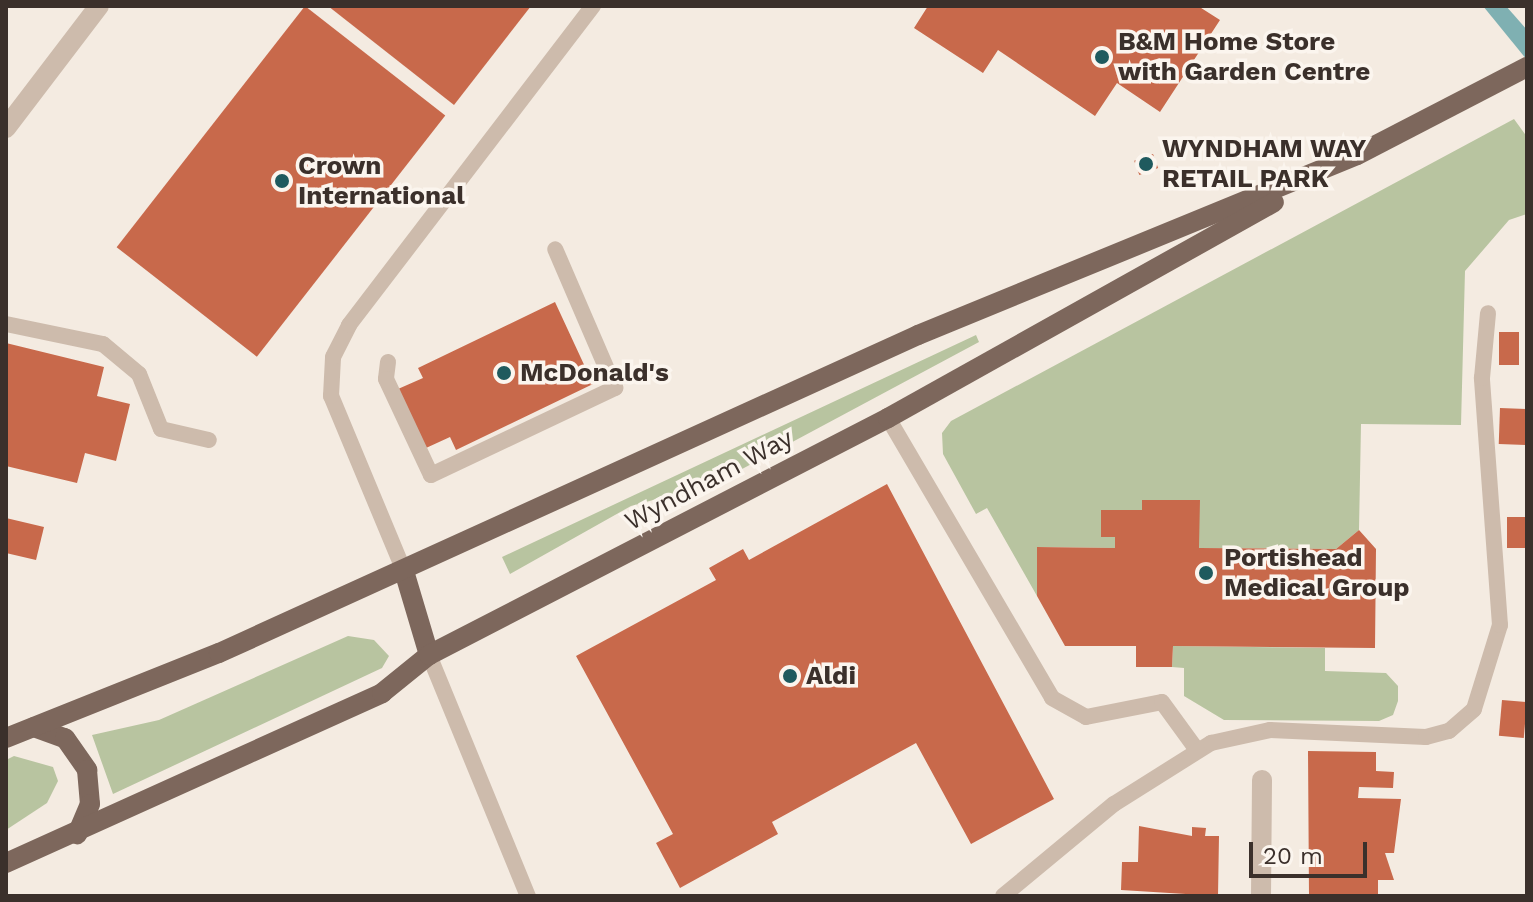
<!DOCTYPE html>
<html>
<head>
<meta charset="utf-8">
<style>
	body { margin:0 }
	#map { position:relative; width:1533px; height:902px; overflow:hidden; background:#f4ebe1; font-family:"Work Sans",sans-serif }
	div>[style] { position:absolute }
	.green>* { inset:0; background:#b8c4a0 }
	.water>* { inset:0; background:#7fb0b2 }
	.building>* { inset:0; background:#c8694b; transform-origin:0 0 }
	.service>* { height:16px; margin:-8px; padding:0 8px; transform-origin:8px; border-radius:8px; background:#cdbbac }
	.minor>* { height:20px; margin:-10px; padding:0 10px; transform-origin:10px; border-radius:10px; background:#cdbbac }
	.primary>* { height:20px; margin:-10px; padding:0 10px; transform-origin:10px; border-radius:10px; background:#7d675c }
	.dots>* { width:22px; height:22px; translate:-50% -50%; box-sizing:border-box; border:4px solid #fbf5ee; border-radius:50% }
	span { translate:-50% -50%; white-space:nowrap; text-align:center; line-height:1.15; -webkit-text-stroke:7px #fbf5ee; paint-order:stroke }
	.poi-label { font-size:26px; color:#3b302b; font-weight:700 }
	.left { translate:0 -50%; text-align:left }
	.street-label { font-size:26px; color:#3b302b }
	.frame { position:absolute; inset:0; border:8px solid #3b302b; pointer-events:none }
	.scale { position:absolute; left:1249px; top:842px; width:118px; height:36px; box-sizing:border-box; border:4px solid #3b302b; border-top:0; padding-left:10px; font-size:24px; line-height:28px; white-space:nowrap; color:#3b302b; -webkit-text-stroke:6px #fbf5ee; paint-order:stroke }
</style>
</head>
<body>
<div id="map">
	<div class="green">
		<i style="clip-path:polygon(1514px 119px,1527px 137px,1527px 214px,1509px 220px,1465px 271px,1461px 425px,1361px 424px,1359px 530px,1336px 549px,1199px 548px,1199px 501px,1143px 500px,1142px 510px,1101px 510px,1101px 537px,1115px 537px,1115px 548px,1037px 547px,1037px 596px,987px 508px,976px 514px,943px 454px,942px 433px,951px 421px)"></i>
		<i style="clip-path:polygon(976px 335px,979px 342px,716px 483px,631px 506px,510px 574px,502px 557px)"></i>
		<i style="clip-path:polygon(348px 636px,374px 640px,389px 656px,382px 668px,113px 794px,92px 735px,159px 720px)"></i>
		<i style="clip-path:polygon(1173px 646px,1325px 648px,1325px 671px,1386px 673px,1398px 686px,1398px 701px,1393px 715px,1379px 721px,1224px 720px,1184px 696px,1184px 668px,1172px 667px)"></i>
		<i style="clip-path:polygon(14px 756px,53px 767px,58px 781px,47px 803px,6px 830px,6px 760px)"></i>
	</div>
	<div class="water">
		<i style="clip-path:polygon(1483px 6px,1506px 6px,1527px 30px,1527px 60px)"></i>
	</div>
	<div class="building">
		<i style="left:305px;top:6px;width:178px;height:306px;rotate:38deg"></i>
		<i style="clip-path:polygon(328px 6px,531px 6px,454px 105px)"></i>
		<i style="clip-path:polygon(928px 6px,1198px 6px,1220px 20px,1160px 112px,1117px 83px,1095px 116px,998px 50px,983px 73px,914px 28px)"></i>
		<i style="left:1153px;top:154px;width:15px;height:20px;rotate:70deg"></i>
		<i style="clip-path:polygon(555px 302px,593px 384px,456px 450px,450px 437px,426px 448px,398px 389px,423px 378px,418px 368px)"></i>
		<i style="left:1499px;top:332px;width:20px;height:33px"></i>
		<i style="clip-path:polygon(6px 343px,104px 367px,97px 396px,130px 404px,116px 461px,85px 453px,77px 483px,6px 466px)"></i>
		<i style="left:1500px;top:408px;width:27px;height:36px;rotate:2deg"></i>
		<i style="clip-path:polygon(887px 484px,1054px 799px,971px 844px,916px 743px,772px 822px,778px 834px,680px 888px,656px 843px,673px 834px,576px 656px,716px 580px,709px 568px,743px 549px,749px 560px)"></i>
		<i style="clip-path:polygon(1142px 500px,1200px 500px,1199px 548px,1336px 549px,1359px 530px,1376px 549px,1375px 648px,1173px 646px,1172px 667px,1136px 667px,1136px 646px,1065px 646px,1037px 596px,1037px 547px,1115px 548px,1115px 537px,1101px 537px,1101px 510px,1142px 510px)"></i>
		<i style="left:1507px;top:517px;width:20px;height:31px"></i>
		<i style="clip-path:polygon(6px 518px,44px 527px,36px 560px,6px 553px)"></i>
		<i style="left:1502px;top:700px;width:25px;height:36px;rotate:5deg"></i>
		<i style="clip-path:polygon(1308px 751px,1376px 752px,1376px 771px,1394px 772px,1393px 788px,1359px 787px,1358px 798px,1401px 799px,1394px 853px,1385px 853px,1394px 880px,1378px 880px,1378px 896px,1309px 896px)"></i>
		<i style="clip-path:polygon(1139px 826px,1192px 836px,1192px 827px,1206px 828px,1205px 836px,1219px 836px,1218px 896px,1121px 890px,1122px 862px,1138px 862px)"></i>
	</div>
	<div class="service">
		<i style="left:6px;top:324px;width:99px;rotate:11.7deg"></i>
		<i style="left:103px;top:344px;width:47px;rotate:39.8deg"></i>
		<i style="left:139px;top:374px;width:59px;rotate:68.2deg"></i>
		<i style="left:161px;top:429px;width:49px;rotate:12.9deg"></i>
		<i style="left:388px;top:362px;width:17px;rotate:97deg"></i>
		<i style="left:386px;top:379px;width:106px;rotate:64.9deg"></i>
		<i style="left:431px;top:475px;width:204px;rotate:-25.3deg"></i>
		<i style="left:615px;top:388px;width:151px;rotate:-113.3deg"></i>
		<i style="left:888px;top:418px;width:324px;rotate:59.6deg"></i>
		<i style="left:1052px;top:698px;width:39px;rotate:29deg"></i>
		<i style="left:1086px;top:717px;width:77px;rotate:-11.2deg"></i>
		<i style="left:1162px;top:702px;width:59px;rotate:53.9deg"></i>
		<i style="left:404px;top:571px;width:190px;rotate:-112.6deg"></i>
		<i style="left:331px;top:396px;width:39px;rotate:-87deg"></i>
		<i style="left:333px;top:357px;width:36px;rotate:-63deg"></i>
		<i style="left:349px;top:325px;width:402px;rotate:-52.6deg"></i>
		<i style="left:429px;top:655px;width:261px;rotate:67.7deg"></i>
		<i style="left:1003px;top:896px;width:144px;rotate:-39.7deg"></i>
		<i style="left:1114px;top:804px;width:115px;rotate:-32.2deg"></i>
		<i style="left:1211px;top:743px;width:60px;rotate:-12.4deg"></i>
		<i style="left:1270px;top:730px;width:156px;rotate:2.6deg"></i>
		<i style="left:1426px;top:737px;width:24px;rotate:-15deg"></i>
		<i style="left:1449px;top:731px;width:33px;rotate:-41deg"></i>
		<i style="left:1474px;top:709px;width:88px;rotate:-72.8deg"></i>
		<i style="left:1500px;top:625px;width:248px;rotate:-94.2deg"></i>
		<i style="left:1482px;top:378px;width:65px;rotate:-84.7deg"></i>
	</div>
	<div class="minor">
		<i style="left:6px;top:128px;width:153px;rotate:-52.7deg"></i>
		<i style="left:1261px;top:896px;width:116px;rotate:-89.5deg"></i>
	</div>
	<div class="primary">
		<i style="left:404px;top:571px;width:88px;rotate:73.4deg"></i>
		<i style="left:34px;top:727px;width:33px;rotate:20deg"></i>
		<i style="left:65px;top:738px;width:39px;rotate:55deg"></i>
		<i style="left:87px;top:770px;width:34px;rotate:85deg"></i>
		<i style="left:90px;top:804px;width:33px;rotate:113deg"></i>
		<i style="left:6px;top:738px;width:229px;rotate:-21.8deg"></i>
		<i style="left:219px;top:653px;width:768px;rotate:-24.46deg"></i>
		<i style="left:918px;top:335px;width:474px;rotate:-22.3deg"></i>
		<i style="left:1357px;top:155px;width:191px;rotate:-27.4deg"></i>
		<i style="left:6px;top:863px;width:413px;rotate:-24.3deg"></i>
		<i style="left:382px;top:693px;width:60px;rotate:-39deg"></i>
		<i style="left:429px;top:655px;width:517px;rotate:-27.31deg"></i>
		<i style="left:888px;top:418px;width:442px;rotate:-29.2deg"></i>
	</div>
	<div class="dots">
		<i style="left:1102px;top:57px;background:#1f5a5e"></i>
		<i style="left:1146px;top:164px;background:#1f5a5e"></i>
		<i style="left:282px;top:181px;background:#1f5a5e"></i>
		<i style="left:504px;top:373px;background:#1f5a5e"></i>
		<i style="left:1206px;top:573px;background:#1f5a5e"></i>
		<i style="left:790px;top:676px;background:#1f5a5e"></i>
	</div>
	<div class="poi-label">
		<span class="left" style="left:1118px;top:57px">B&amp;M Home Store<br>with Garden Centre</span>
		<span class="left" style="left:1162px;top:164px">WYNDHAM WAY<br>RETAIL PARK</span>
		<span class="left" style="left:298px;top:181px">Crown<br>International</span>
		<span class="left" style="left:520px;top:373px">McDonald's</span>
		<span class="left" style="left:1224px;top:573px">Portishead<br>Medical Group</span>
		<span class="left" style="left:806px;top:676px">Aldi</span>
	</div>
	<div class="street-label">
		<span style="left:709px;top:480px;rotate:-28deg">Wyndham Way</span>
	</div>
	<div class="frame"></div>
	<div class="scale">20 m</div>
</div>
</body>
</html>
